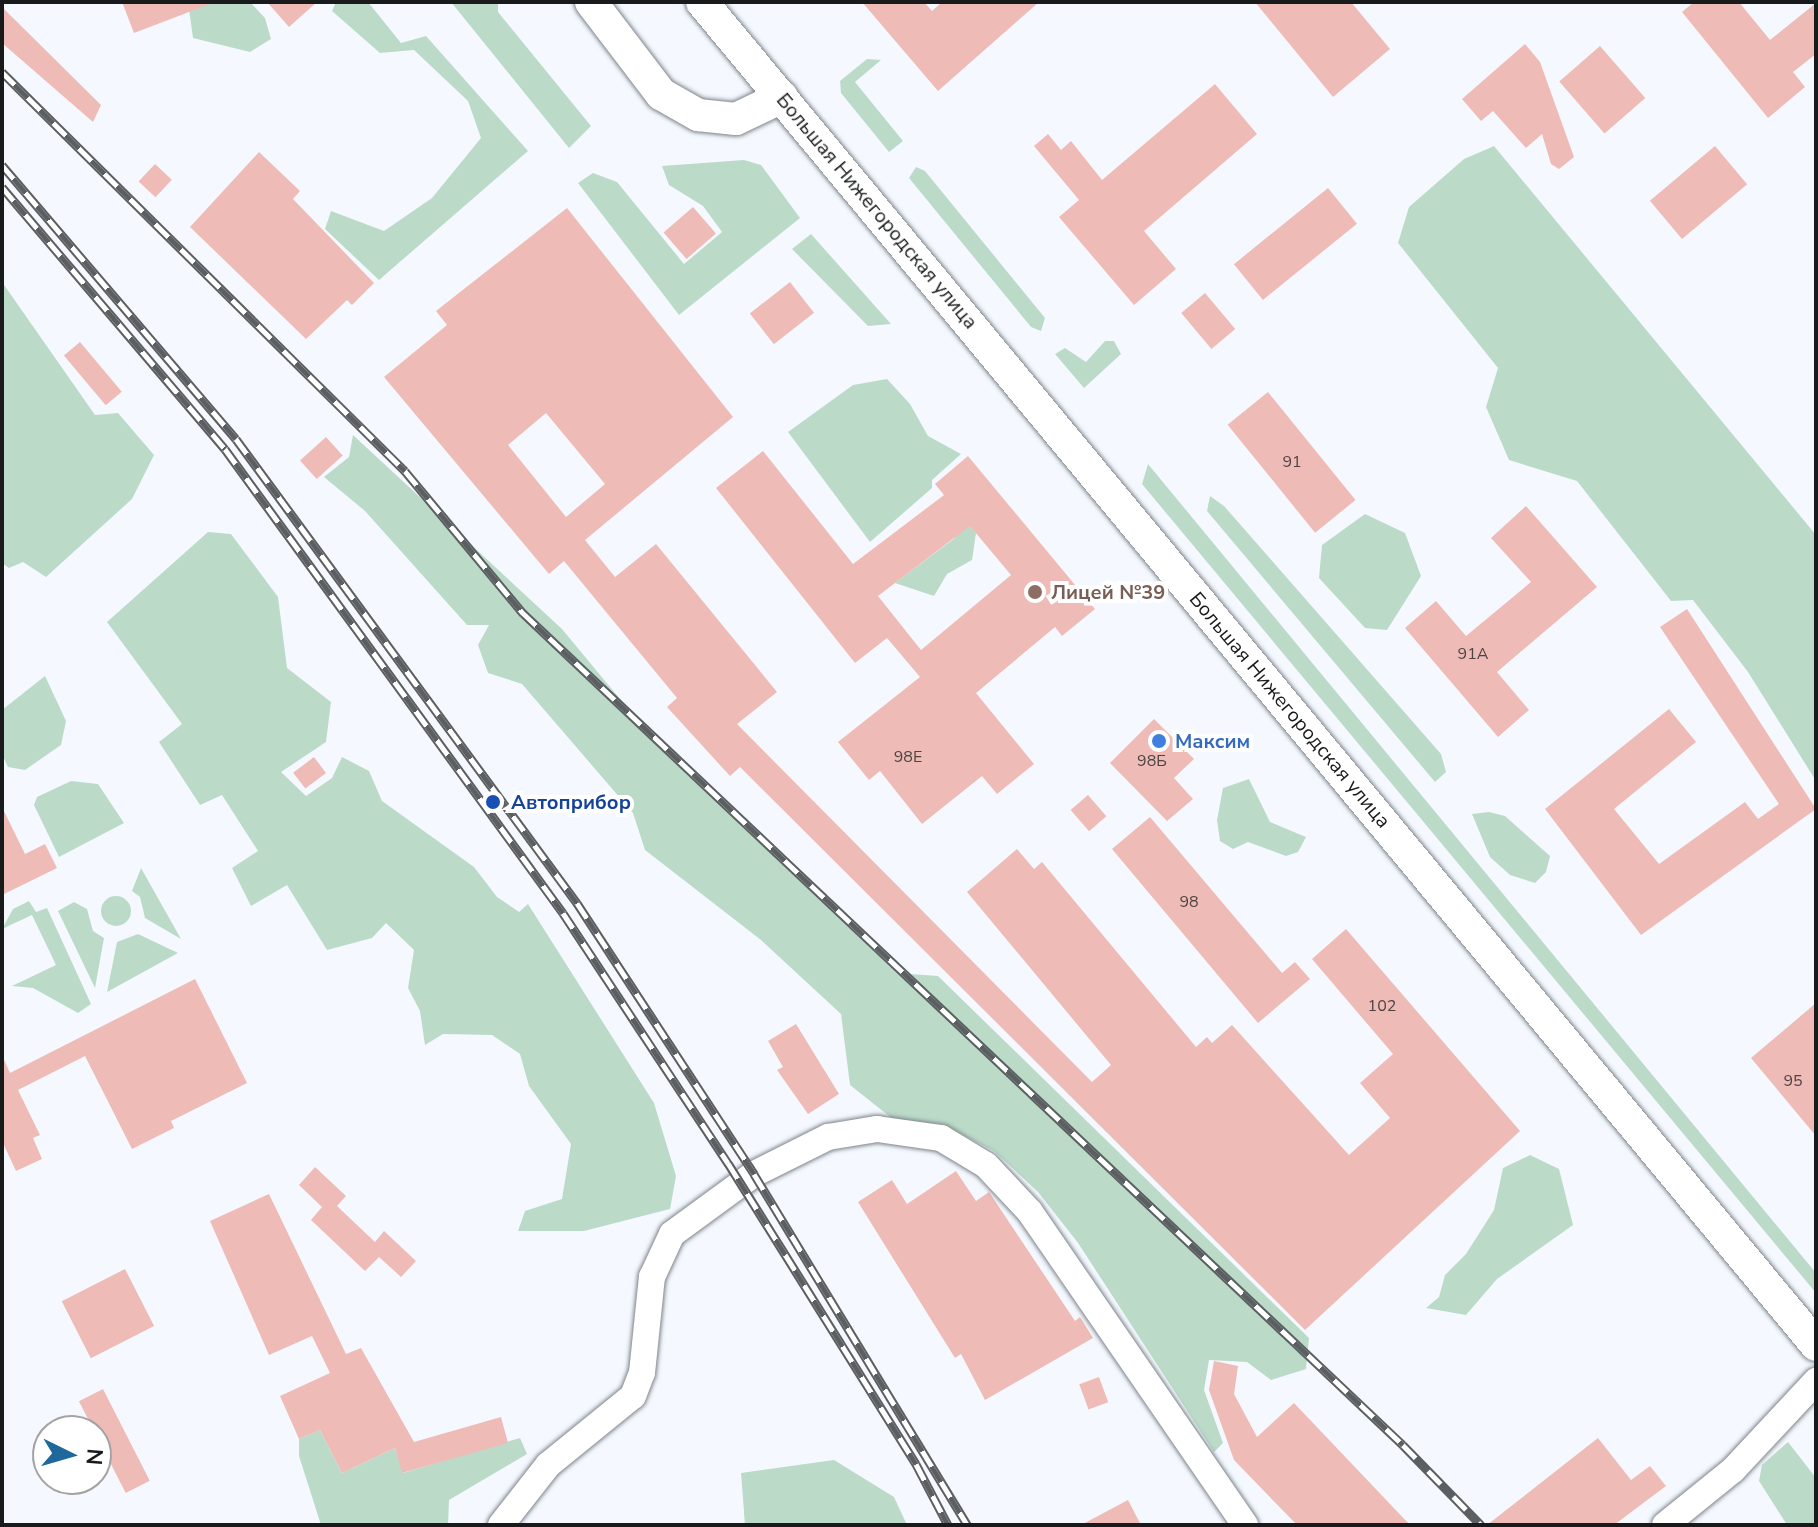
<!DOCTYPE html>
<html>
<head>
<meta charset="utf-8">
<style>
	body { margin:0 }
	#map { position:relative; width:1818px; height:1527px; overflow:hidden; background:#f5f9ff; font-family:"Nunito Sans",sans-serif }
	div>[style] { position:absolute }
	.green>* { inset:0; background:#bbdbc8 }
	.round { border-radius:50% }
	.building>* { inset:0; background:#eebbb6; transform-origin:0 0 }
	.roads { filter:drop-shadow(0 0 2px #7f848b) drop-shadow(0 0 2px #7f848b) }
	.minor>* { height:26px; margin:-13px; padding:0 13px; transform-origin:13px; border-radius:13px; background:#fff }
	.major>* { height:32px; margin:-16px; padding:0 16px; transform-origin:16px; border-radius:16px; background:#fff }
	.rail>* { height:9px; margin-top:-4.5px; transform-origin:0; background:repeating-linear-gradient(90deg,#fff 0 18px,#5c5f62 0 36px); box-sizing:border-box; border-block:2px solid #5c5f62 }
	.dots>* { width:22px; height:22px; translate:-50% -50%; box-sizing:border-box; border:4px solid #fff; border-radius:50% }
	span { translate:-50% -50%; white-space:nowrap; text-align:center; line-height:1.15; -webkit-text-stroke:8px #fff; paint-order:stroke }
	.number-label { font-size:16px; color:#4e4242 }
	.number-label span { -webkit-text-stroke-width:0 }
	.street-label { font-size:20px; color:#181a1c }
	.education-label { font-size:20px; color:#785e54; font-weight:700 }
	.left { translate:0 -50%; text-align:left }
	.shop-label { font-size:20px; color:#366cbe; font-weight:700 }
	.transit-label { font-size:20px; color:#164399; font-weight:700 }
	.frame { position:absolute; inset:0; border:4px solid #181a1c; pointer-events:none }
	.north { position:absolute; left:32px; top:1415px; width:80px; height:80px; box-sizing:border-box; background:#fff; border:2px solid #a3a3a4; border-radius:50%; rotate:95deg; font-size:22px; font-weight:700; line-height:32px; text-align:center; color:#181a1c }
	.north::after { content:''; display:block; margin:auto; width:28px; height:36px; background:#1f689c; clip-path:polygon(50% 0,100% 100%,50% 72%,0 100%) }
</style>
</head>
<body>
<div id="map">
	<div class="green">
		<i style="clip-path:polygon(188px 2px,250px 2px,265px 18px,271px 39px,250px 52px,193px 38px)"></i>
		<i style="clip-path:polygon(336px 2px,368px 2px,401px 43px,426px 36px,528px 151px,379px 280px,325px 229px,331px 211px,384px 231px,432px 198px,481px 138px,468px 101px,414px 50px,380px 53px,332px 11px)"></i>
		<i style="clip-path:polygon(451px 2px,498px 2px,498px 12px,591px 126px,569px 148px)"></i>
		<i style="clip-path:polygon(867px 59px,881px 60px,855px 82px,903px 141px,889px 152px,841px 93px,840px 81px)"></i>
		<i style="clip-path:polygon(1494px 146px,1816px 535px,1816px 781px,1748px 672px,1693px 600px,1671px 601px,1577px 481px,1509px 460px,1486px 407px,1498px 368px,1398px 243px,1409px 207px,1464px 159px)"></i>
		<i style="clip-path:polygon(744px 160px,761px 165px,800px 218px,679px 315px,578px 183px,593px 173px,617px 182px,684px 264px,722px 232px,703px 206px,669px 185px,662px 166px)"></i>
		<i style="clip-path:polygon(916px 167px,925px 171px,1045px 318px,1041px 331px,1031px 327px,909px 178px)"></i>
		<i style="clip-path:polygon(811px 234px,891px 324px,868px 326px,792px 249px)"></i>
		<i style="clip-path:polygon(2px 282px,95px 415px,118px 413px,154px 455px,132px 499px,46px 577px,23px 562px,9px 568px,2px 563px)"></i>
		<i style="clip-path:polygon(1105px 341px,1114px 341px,1121px 354px,1084px 388px,1055px 354px,1065px 348px,1086px 362px)"></i>
		<i style="clip-path:polygon(887px 379px,910px 404px,928px 436px,961px 454px,932px 480px,932px 488px,870px 542px,788px 432px,853px 385px)"></i>
		<i style="clip-path:polygon(353px 435px,562px 629px,663px 751px,897px 973px,938px 976px,1309px 1338px,1306px 1369px,1271px 1380px,1247px 1362px,1209px 1360px,1204px 1390px,1223px 1443px,1214px 1452px,1078px 1243px,1038px 1192px,994px 1151px,942px 1124px,894px 1120px,850px 1085px,841px 1014px,761px 940px,645px 850px,633px 813px,522px 684px,488px 673px,478px 645px,489px 625px,467px 625px,365px 511px,324px 477px,349px 457px)"></i>
		<i style="clip-path:polygon(1148px 464px,1816px 1273px,1816px 1293px,1142px 484px)"></i>
		<i style="clip-path:polygon(1210px 496px,1224px 506px,1441px 754px,1446px 772px,1435px 782px,1207px 511px)"></i>
		<i style="clip-path:polygon(954px 506px,976px 533px,972px 560px,947px 574px,934px 596px,895px 583px,955px 538px)"></i>
		<i style="clip-path:polygon(1365px 514px,1405px 533px,1421px 576px,1387px 630px,1365px 628px,1319px 578px,1322px 545px)"></i>
		<i style="clip-path:polygon(208px 532px,231px 534px,278px 597px,287px 668px,331px 702px,326px 742px,281px 772px,306px 796px,332px 778px,342px 757px,369px 771px,382px 801px,474px 867px,497px 897px,519px 912px,528px 904px,654px 1103px,676px 1176px,670px 1209px,584px 1231px,518px 1231px,525px 1211px,562px 1199px,571px 1144px,529px 1086px,520px 1054px,492px 1035px,443px 1034px,425px 1045px,420px 1011px,408px 988px,414px 950px,386px 923px,372px 938px,327px 950px,287px 885px,251px 906px,232px 868px,258px 851px,222px 795px,200px 805px,159px 742px,182px 724px,107px 622px)"></i>
		<i style="clip-path:polygon(45px 676px,66px 721px,61px 745px,25px 770px,8px 767px,2px 754px,2px 710px)"></i>
		<i style="clip-path:polygon(1249px 779px,1270px 822px,1306px 837px,1298px 852px,1286px 856px,1248px 842px,1233px 849px,1220px 841px,1217px 820px,1223px 788px)"></i>
		<i style="clip-path:polygon(71px 781px,98px 784px,124px 823px,59px 857px,34px 805px,37px 797px)"></i>
		<i style="clip-path:polygon(1489px 812px,1505px 816px,1550px 856px,1546px 872px,1535px 883px,1510px 875px,1490px 857px,1472px 814px)"></i>
		<i style="clip-path:polygon(141px 868px,181px 939px,145px 918px,140px 897px,132px 891px)"></i>
		<i class="round" style="left:101px;top:896px;width:30px;height:30px"></i>
		<i style="clip-path:polygon(29px 901px,36px 912px,47px 908px,91px 1004px,78px 1013px,33px 988px,12px 986px,56px 965px,32px 915px,2px 929px,13px 909px)"></i>
		<i style="clip-path:polygon(74px 902px,87px 909px,93px 931px,104px 938px,95px 988px,58px 911px)"></i>
		<i style="clip-path:polygon(138px 934px,178px 953px,107px 992px,117px 942px)"></i>
		<i style="clip-path:polygon(1530px 1155px,1559px 1169px,1573px 1225px,1497px 1279px,1466px 1315px,1426px 1308px,1439px 1297px,1445px 1275px,1466px 1254px,1494px 1210px,1503px 1168px)"></i>
		<i style="clip-path:polygon(320px 1430px,342px 1473px,395px 1448px,403px 1473px,520px 1438px,527px 1454px,449px 1500px,448px 1525px,321px 1525px,299px 1456px,299px 1439px)"></i>
		<i style="clip-path:polygon(1788px 1442px,1816px 1478px,1816px 1525px,1787px 1525px,1759px 1481px,1762px 1465px)"></i>
		<i style="clip-path:polygon(834px 1460px,894px 1497px,907px 1525px,745px 1525px,741px 1473px)"></i>
	</div>
	<div class="building">
		<i style="clip-path:polygon(122px 2px,209px 2px,210px 4px,134px 33px)"></i>
		<i style="clip-path:polygon(267px 2px,317px 2px,289px 27px)"></i>
		<i style="clip-path:polygon(862px 2px,924px 2px,932px 11px,942px 2px,1039px 2px,938px 91px)"></i>
		<i style="clip-path:polygon(1255px 2px,1351px 2px,1390px 49px,1333px 97px)"></i>
		<i style="clip-path:polygon(1694px 2px,1739px 2px,1770px 40px,1816px 3px,1816px 54px,1793px 72px,1805px 87px,1768px 118px,1682px 12px)"></i>
		<i style="clip-path:polygon(2px 7px,101px 105px,93px 122px,2px 43px)"></i>
		<i style="clip-path:polygon(1525px 44px,1540px 62px,1574px 157px,1559px 169px,1551px 164px,1542px 134px,1526px 148px,1493px 111px,1481px 121px,1462px 99px)"></i>
		<i style="left:1600px;top:46px;width:69px;height:54px;rotate:49deg"></i>
		<i style="clip-path:polygon(1215px 84px,1257px 134px,1144px 231px,1176px 269px,1134px 305px,1059px 217px,1079px 200px,1034px 146px,1048px 134px,1061px 150px,1071px 141px,1102px 180px)"></i>
		<i style="left:1715px;top:146px;width:50px;height:85px;rotate:50deg"></i>
		<i style="clip-path:polygon(259px 152px,300px 191px,293px 199px,374px 283px,352px 305px,347px 300px,306px 339px,190px 227px)"></i>
		<i style="left:155px;top:164px;width:23px;height:24px;rotate:43deg"></i>
		<i style="left:1328px;top:188px;width:46px;height:121px;rotate:51deg"></i>
		<i style="left:693px;top:207px;width:35px;height:39px;rotate:49deg"></i>
		<i style="clip-path:polygon(evenodd,567px 208px,733px 417px,585px 540px,615px 577px,656px 544px,777px 692px,737px 724px,1092px 1082px,1111px 1065px,967px 892px,1017px 849px,1034px 869px,1042px 862px,1196px 1047px,1207px 1037px,1212px 1043px,1232px 1025px,1349px 1155px,1390px 1118px,1360px 1083px,1393px 1054px,1312px 959px,1346px 929px,1520px 1131px,1305px 1330px,740px 767px,730px 776px,667px 707px,677px 698px,564px 561px,549px 574px,384px 377px,447px 325px,436px 311px,567px 208px,546px 413px,605px 484px,566px 517px,508px 445px,546px 413px)"></i>
		<i style="left:790px;top:282px;width:39px;height:51px;rotate:52deg"></i>
		<i style="left:1205px;top:293px;width:47px;height:31px;rotate:50deg"></i>
		<i style="left:80px;top:342px;width:65px;height:21px;rotate:50deg"></i>
		<i style="left:1268px;top:392px;width:139px;height:52px;rotate:51deg"></i>
		<i style="left:326px;top:437px;width:25px;height:35px;rotate:48deg"></i>
		<i style="clip-path:polygon(evenodd,763px 451px,853px 564px,944px 495px,935px 484px,968px 456px,1095px 609px,1062px 636px,1055px 627px,976px 693px,1034px 764px,997px 794px,982px 776px,922px 824px,880px 771px,869px 780px,838px 742px,920px 677px,887px 638px,855px 663px,716px 488px,763px 451px,970px 526px,1011px 575px,921px 650px,878px 596px,970px 526px)"></i>
		<i style="clip-path:polygon(1526px 506px,1597px 587px,1497px 672px,1529px 710px,1498px 737px,1405px 628px,1436px 601px,1466px 636px,1531px 582px,1491px 538px)"></i>
		<i style="clip-path:polygon(1687px 609px,1816px 809px,1641px 935px,1545px 809px,1669px 709px,1696px 742px,1614px 809px,1659px 864px,1745px 802px,1758px 819px,1779px 804px,1660px 627px)"></i>
		<i style="clip-path:polygon(1154px 719px,1194px 759px,1174px 778px,1193px 799px,1167px 821px,1110px 763px)"></i>
		<i style="left:314px;top:757px;width:20px;height:26px;rotate:53deg"></i>
		<i style="left:1088px;top:795px;width:28px;height:23px;rotate:49deg"></i>
		<i style="clip-path:polygon(2px 807px,25px 854px,45px 844px,57px 868px,2px 895px)"></i>
		<i style="clip-path:polygon(1150px 817px,1282px 973px,1295px 962px,1310px 979px,1258px 1023px,1112px 849px)"></i>
		<i style="clip-path:polygon(195px 979px,247px 1083px,171px 1121px,174px 1128px,132px 1149px,85px 1056px,18px 1090px,40px 1135px,33px 1138px,42px 1159px,16px 1171px,2px 1141px,2px 1055px,10px 1073px)"></i>
		<i style="clip-path:polygon(1816px 1003px,1816px 1136px,1751px 1058px)"></i>
		<i style="clip-path:polygon(796px 1024px,839px 1094px,808px 1114px,777px 1070px,783px 1067px,768px 1041px)"></i>
		<i style="clip-path:polygon(315px 1167px,346px 1196px,337px 1206px,375px 1242px,384px 1231px,416px 1261px,401px 1277px,379px 1257px,365px 1271px,311px 1220px,322px 1207px,299px 1185px)"></i>
		<i style="clip-path:polygon(956px 1171px,976px 1201px,989px 1192px,1075px 1321px,1080px 1317px,1093px 1338px,985px 1400px,961px 1354px,955px 1358px,858px 1202px,892px 1180px,907px 1204px)"></i>
		<i style="clip-path:polygon(269px 1194px,346px 1354px,361px 1348px,414px 1442px,501px 1417px,508px 1443px,402px 1473px,395px 1448px,342px 1473px,320px 1430px,299px 1439px,280px 1396px,330px 1373px,312px 1336px,269px 1355px,210px 1221px)"></i>
		<i style="left:125px;top:1269px;width:64px;height:71px;rotate:63deg"></i>
		<i style="clip-path:polygon(1214px 1361px,1238px 1366px,1234px 1394px,1257px 1437px,1294px 1403px,1410px 1525px,1297px 1525px,1234px 1460px,1209px 1390px)"></i>
		<i style="left:1099px;top:1377px;width:27px;height:21px;rotate:70deg"></i>
		<i style="left:103px;top:1389px;width:103px;height:27px;rotate:63deg"></i>
		<i style="clip-path:polygon(1598px 1438px,1631px 1480px,1650px 1466px,1666px 1486px,1614px 1525px,1487px 1525px)"></i>
		<i style="clip-path:polygon(1128px 1500px,1141px 1525px,1081px 1525px)"></i>
	</div>
	<div class="roads">
		<div class="minor">
			<i style="left:501px;top:1525px;width:76px;rotate:-51.9deg"></i>
			<i style="left:548px;top:1465px;width:109px;rotate:-39.1deg"></i>
			<i style="left:633px;top:1396px;width:25px;rotate:-69deg"></i>
			<i style="left:642px;top:1373px;width:97px;rotate:-84.1deg"></i>
			<i style="left:652px;top:1277px;width:47px;rotate:-65.1deg"></i>
			<i style="left:672px;top:1234px;width:102px;rotate:-36.2deg"></i>
			<i style="left:754px;top:1174px;width:83px;rotate:-26.6deg"></i>
			<i style="left:828px;top:1137px;width:50px;rotate:-9.3deg"></i>
			<i style="left:877px;top:1129px;width:65px;rotate:8deg"></i>
			<i style="left:941px;top:1138px;width:52px;rotate:31deg"></i>
			<i style="left:986px;top:1165px;width:64px;rotate:46.9deg"></i>
			<i style="left:1030px;top:1212px;width:380px;rotate:55.5deg"></i>
			<i style="left:1665px;top:1525px;width:87px;rotate:-39deg"></i>
			<i style="left:1733px;top:1470px;width:122px;rotate:-47deg"></i>
		</div>
		<div class="major">
			<i style="left:591px;top:2px;width:116px;rotate:52.7deg"></i>
			<i style="left:661px;top:94px;width:43px;rotate:29.6deg"></i>
			<i style="left:698px;top:115px;width:38px;rotate:6deg"></i>
			<i style="left:736px;top:119px;width:51px;rotate:-25.6deg"></i>
			<i style="left:702px;top:2px;width:1745px;rotate:50.32deg"></i>
		</div>
	</div>
	<div class="rail">
		<i style="left:2px;top:72px;width:567px;rotate:44.71deg"></i>
		<i style="left:405px;top:471px;width:185px;rotate:50.3deg"></i>
		<i style="left:523px;top:613px;width:1211px;rotate:43.39deg"></i>
		<i style="left:1403px;top:1445px;width:112px;rotate:45.7deg"></i>
		<i style="left:2px;top:165px;width:360px;rotate:49.5deg"></i>
		<i style="left:236px;top:439px;width:576px;rotate:53.69deg"></i>
		<i style="left:577px;top:903px;width:324px;rotate:56.8deg"></i>
		<i style="left:754px;top:1174px;width:411px;rotate:58.7deg"></i>
		<i style="left:2px;top:187px;width:344px;rotate:49.6deg"></i>
		<i style="left:225px;top:449px;width:574px;rotate:53.93deg"></i>
		<i style="left:563px;top:913px;width:300px;rotate:56.6deg"></i>
		<i style="left:728px;top:1163px;width:355px;rotate:58deg"></i>
		<i style="left:916px;top:1464px;width:69px;rotate:62.3deg"></i>
	</div>
	<div class="dots">
		<i style="left:1035px;top:592px;background:#8d6e63"></i>
		<i style="left:1159px;top:741px;background:#3f7fe0"></i>
		<i style="left:493px;top:802px;background:#1a4fb4"></i>
	</div>
	<div class="number-label">
		<span style="left:1292px;top:462px">91</span>
		<span style="left:1473px;top:654px">91А</span>
		<span style="left:908px;top:757px">98Е</span>
		<span style="left:1152px;top:761px">98Б</span>
		<span style="left:1189px;top:902px">98</span>
		<span style="left:1382px;top:1006px">102</span>
		<span style="left:1793px;top:1081px">95</span>
	</div>
	<div class="street-label">
		<span style="left:877px;top:211px;rotate:50deg">Большая Нижегородская улица</span>
		<span style="left:1290px;top:710px;rotate:50deg">Большая Нижегородская улица</span>
	</div>
	<div class="education-label">
		<span class="left" style="left:1051px;top:592px">Лицей №39</span>
	</div>
	<div class="shop-label">
		<span class="left" style="left:1175px;top:741px">Максим</span>
	</div>
	<div class="transit-label">
		<span class="left" style="left:511px;top:802px">Автоприбор</span>
	</div>
	<div class="frame"></div>
	<div class="north">N</div>
</div>
</body>
</html>
